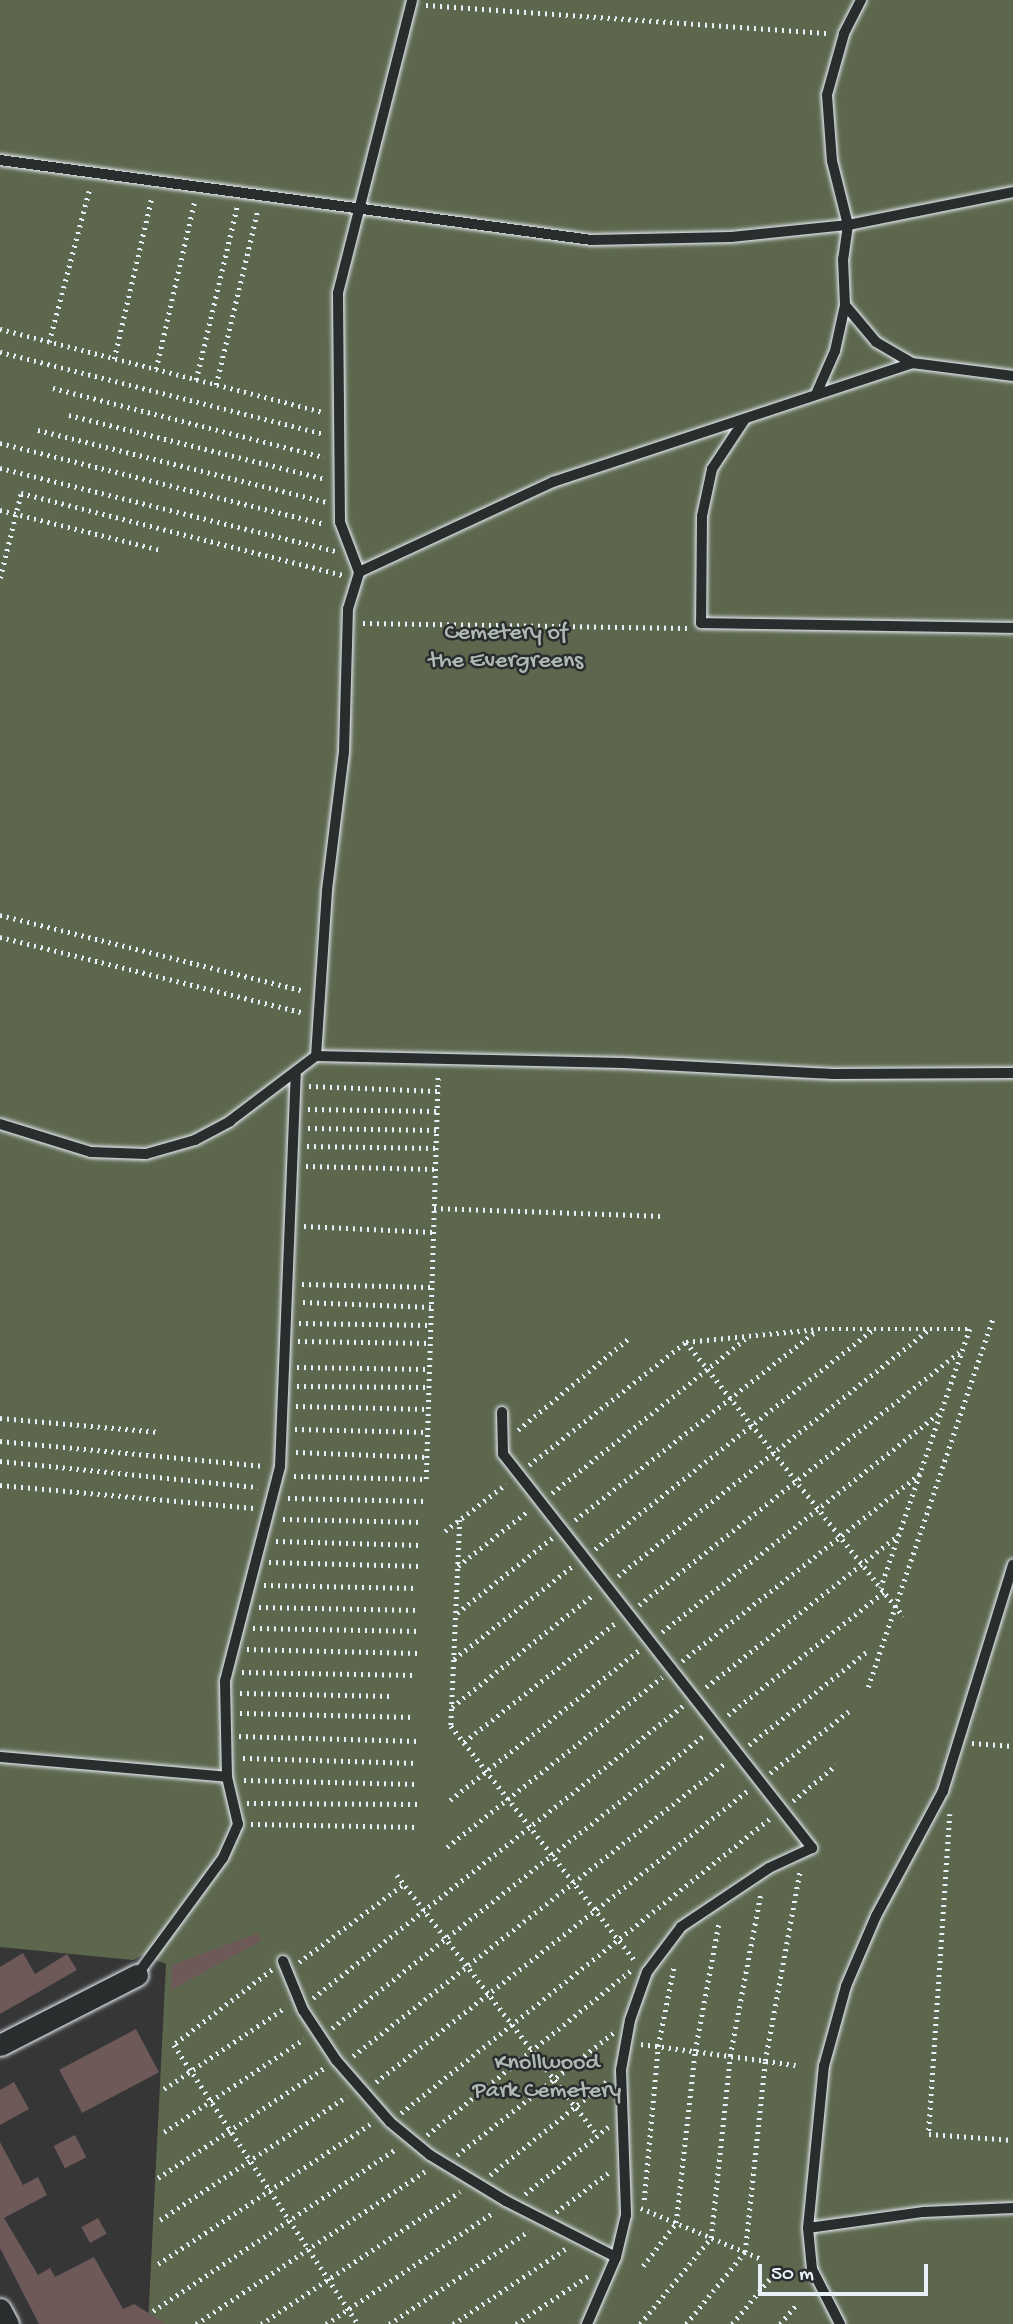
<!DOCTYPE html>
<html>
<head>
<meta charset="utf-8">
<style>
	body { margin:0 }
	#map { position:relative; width:1013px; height:2324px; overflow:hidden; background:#373636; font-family:"Gochi Hand",sans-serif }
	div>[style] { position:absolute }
	.green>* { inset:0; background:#5d674e }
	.building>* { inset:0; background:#6c5958; transform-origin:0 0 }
	.path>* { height:4.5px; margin-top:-2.25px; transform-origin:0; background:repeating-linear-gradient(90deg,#e8f1f8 0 2px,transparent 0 7px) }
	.roads { filter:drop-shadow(0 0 2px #e8f1f8) drop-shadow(0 0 2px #e8f1f8) }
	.service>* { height:10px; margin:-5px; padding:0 5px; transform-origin:5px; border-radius:5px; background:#2a2d2e }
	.minor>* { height:21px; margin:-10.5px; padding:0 10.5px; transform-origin:10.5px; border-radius:10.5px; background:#2a2d2e }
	span { translate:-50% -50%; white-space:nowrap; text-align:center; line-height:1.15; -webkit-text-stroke:5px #2a2d2e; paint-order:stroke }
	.park-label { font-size:24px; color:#b0bab4 }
	.scale { position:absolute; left:758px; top:2264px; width:170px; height:32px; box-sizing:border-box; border:4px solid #e8f1f8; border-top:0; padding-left:9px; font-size:21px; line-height:24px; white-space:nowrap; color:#e8f1f8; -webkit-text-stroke:5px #2a2d2e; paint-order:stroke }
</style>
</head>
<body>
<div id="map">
	<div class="green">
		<i style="clip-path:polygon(0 0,1013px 0,1013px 2324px,148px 2324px,166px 1964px,143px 1955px,133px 1960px,0 1947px)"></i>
	</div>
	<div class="building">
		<i style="clip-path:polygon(258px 1933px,261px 1941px,171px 1990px,172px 1965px)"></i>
		<i style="clip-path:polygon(23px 1953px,35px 1974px,67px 1954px,77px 1970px,0 2014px,0 1967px)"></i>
		<i style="left:136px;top:2029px;width:49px;height:87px;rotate:62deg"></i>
		<i style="clip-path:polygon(14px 2082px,29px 2109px,0 2125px,0 2090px)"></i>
		<i style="left:75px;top:2135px;width:25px;height:24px;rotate:63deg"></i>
		<i style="clip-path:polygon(0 2142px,23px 2185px,38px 2177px,47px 2195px,4px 2218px,38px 2275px,50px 2268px,55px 2277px,94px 2257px,123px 2309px,134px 2304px,166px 2324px,39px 2324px,0 2248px)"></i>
		<i style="left:98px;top:2218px;width:18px;height:19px;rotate:61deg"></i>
	</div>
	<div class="path">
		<i style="left:426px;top:5px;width:404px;rotate:4deg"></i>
		<i style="left:0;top:329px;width:333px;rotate:14.4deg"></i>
		<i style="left:49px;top:342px;width:160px;rotate:-75.2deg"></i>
		<i style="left:0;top:352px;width:334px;rotate:14.2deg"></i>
		<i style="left:114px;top:359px;width:167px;rotate:-76.9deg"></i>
		<i style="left:156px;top:369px;width:174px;rotate:-77.1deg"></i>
		<i style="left:196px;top:380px;width:178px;rotate:-76.7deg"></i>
		<i style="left:216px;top:385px;width:181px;rotate:-76.6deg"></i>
		<i style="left:53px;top:388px;width:280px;rotate:14.3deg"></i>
		<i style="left:69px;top:415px;width:264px;rotate:14deg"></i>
		<i style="left:38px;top:430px;width:297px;rotate:14deg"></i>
		<i style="left:0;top:443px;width:335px;rotate:14deg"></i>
		<i style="left:0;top:468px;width:345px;rotate:13.9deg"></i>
		<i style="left:0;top:510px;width:165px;rotate:14deg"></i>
		<i style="left:0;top:578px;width:88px;rotate:-76.1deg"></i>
		<i style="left:21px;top:493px;width:332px;rotate:14.3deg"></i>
		<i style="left:363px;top:623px;width:324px;rotate:0.9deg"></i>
		<i style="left:0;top:915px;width:314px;rotate:14deg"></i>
		<i style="left:0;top:937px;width:313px;rotate:14deg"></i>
		<i style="left:309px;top:1086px;width:128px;rotate:2.2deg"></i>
		<i style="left:308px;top:1109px;width:129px;rotate:0.9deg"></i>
		<i style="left:308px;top:1128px;width:128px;rotate:0.9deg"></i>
		<i style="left:307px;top:1146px;width:129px;rotate:0.9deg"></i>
		<i style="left:306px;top:1166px;width:129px;rotate:1.3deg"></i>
		<i style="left:434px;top:1208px;width:229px;rotate:2deg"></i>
		<i style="left:304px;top:1226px;width:129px;rotate:2.7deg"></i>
		<i style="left:302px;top:1284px;width:130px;rotate:1.3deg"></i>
		<i style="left:303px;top:1302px;width:128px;rotate:2.2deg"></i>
		<i style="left:299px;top:1323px;width:132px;rotate:0.9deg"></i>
		<i style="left:298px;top:1341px;width:132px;rotate:0.9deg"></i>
		<i style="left:686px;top:1342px;width:133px;rotate:-5.6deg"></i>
		<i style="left:818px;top:1329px;width:152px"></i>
		<i style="left:970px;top:1329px;width:274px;rotate:109deg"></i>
		<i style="left:297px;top:1367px;width:132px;rotate:0.9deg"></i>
		<i style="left:297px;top:1386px;width:132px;rotate:0.4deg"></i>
		<i style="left:296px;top:1406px;width:132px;rotate:1.3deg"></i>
		<i style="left:0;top:1418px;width:160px;rotate:5deg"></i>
		<i style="left:295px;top:1429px;width:132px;rotate:1.3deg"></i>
		<i style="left:518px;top:1430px;width:143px;rotate:-39.6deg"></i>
		<i style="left:0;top:1441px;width:266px;rotate:5.4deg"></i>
		<i style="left:296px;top:1452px;width:131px;rotate:2.2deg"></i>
		<i style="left:0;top:1461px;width:259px;rotate:5.8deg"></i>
		<i style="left:529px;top:1465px;width:199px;rotate:-38.1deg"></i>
		<i style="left:686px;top:1342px;width:350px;rotate:51.6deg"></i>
		<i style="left:294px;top:1476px;width:132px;rotate:1.3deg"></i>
		<i style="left:426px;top:1479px;width:405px;rotate:-88.3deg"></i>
		<i style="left:0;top:1485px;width:255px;rotate:5.2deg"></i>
		<i style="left:552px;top:1493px;width:247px;rotate:-38.6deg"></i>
		<i style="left:288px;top:1498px;width:136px;rotate:1.3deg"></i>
		<i style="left:283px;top:1519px;width:139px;rotate:1.2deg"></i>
		<i style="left:460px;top:1520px;width:206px;rotate:92.5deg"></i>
		<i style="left:451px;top:1726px;width:300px;rotate:51.9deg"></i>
		<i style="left:575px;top:1520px;width:306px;rotate:-38.1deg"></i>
		<i style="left:445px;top:1531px;width:77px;rotate:-37.6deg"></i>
		<i style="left:276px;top:1541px;width:145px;rotate:1.6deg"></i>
		<i style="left:595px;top:1549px;width:355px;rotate:-38.3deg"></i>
		<i style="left:269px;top:1562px;width:153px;rotate:1.5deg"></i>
		<i style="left:458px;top:1566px;width:89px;rotate:-38.2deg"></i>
		<i style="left:618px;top:1576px;width:398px;rotate:-38.4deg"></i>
		<i style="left:264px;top:1585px;width:153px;rotate:1.1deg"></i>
		<i style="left:639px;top:1605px;width:412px;rotate:-38.3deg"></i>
		<i style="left:259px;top:1607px;width:161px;rotate:1.1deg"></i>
		<i style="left:457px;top:1613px;width:121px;rotate:-38.3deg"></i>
		<i style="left:253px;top:1628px;width:167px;rotate:1deg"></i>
		<i style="left:662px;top:1632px;width:357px;rotate:-38.3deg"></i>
		<i style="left:247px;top:1649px;width:171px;rotate:1.3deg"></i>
		<i style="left:454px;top:1659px;width:152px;rotate:-38.1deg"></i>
		<i style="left:682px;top:1661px;width:304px;rotate:-38.2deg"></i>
		<i style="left:242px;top:1672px;width:174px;rotate:1deg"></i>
		<i style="left:706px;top:1687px;width:247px;rotate:-38.3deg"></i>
		<i style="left:868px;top:1687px;width:390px;rotate:-71.3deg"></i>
		<i style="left:240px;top:1693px;width:153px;rotate:1.1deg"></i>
		<i style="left:452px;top:1707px;width:181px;rotate:-38.5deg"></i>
		<i style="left:240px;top:1713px;width:175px;rotate:1.3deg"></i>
		<i style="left:728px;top:1715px;width:199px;rotate:-38.3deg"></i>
		<i style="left:239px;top:1736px;width:179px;rotate:1.6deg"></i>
		<i style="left:464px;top:1742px;width:192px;rotate:-38.2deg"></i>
		<i style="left:972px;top:1743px;width:41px;rotate:4.2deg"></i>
		<i style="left:749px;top:1745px;width:153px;rotate:-38.4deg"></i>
		<i style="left:243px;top:1758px;width:175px;rotate:1.6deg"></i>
		<i style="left:770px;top:1773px;width:100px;rotate:-38.1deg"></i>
		<i style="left:244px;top:1780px;width:174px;rotate:1.3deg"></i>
		<i style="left:450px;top:1800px;width:241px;rotate:-38.4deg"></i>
		<i style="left:793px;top:1801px;width:56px;rotate:-39.9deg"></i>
		<i style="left:247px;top:1803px;width:171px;rotate:0.3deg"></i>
		<i style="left:950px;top:1814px;width:321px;rotate:93.8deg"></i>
		<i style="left:929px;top:2134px;width:84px;rotate:4.1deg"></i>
		<i style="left:251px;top:1824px;width:168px;rotate:1deg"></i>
		<i style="left:447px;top:1847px;width:274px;rotate:-38.3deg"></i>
		<i style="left:397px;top:1875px;width:329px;rotate:52.4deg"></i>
		<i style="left:299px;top:1962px;width:131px;rotate:-36.6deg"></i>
		<i style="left:272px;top:1970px;width:123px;rotate:142.6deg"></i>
		<i style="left:174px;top:2045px;width:334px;rotate:56.6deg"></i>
		<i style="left:313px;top:1998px;width:471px;rotate:-38.3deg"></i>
		<i style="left:332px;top:2028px;width:475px;rotate:-38.2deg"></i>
		<i style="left:641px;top:2044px;width:156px;rotate:7.7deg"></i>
		<i style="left:353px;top:2056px;width:474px;rotate:-38.2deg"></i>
		<i style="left:376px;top:2082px;width:474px;rotate:-38.1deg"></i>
		<i style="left:164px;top:2089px;width:147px;rotate:-33.9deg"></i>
		<i style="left:401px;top:2113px;width:471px;rotate:-38.6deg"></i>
		<i style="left:164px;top:2132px;width:168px;rotate:-33.6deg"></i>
		<i style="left:427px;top:2135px;width:261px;rotate:-38.9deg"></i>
		<i style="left:457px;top:2155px;width:198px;rotate:-38deg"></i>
		<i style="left:490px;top:2175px;width:149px;rotate:-38.7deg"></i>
		<i style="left:158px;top:2178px;width:199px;rotate:-33.5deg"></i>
		<i style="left:525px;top:2194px;width:107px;rotate:-38.9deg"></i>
		<i style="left:644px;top:2200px;width:155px;rotate:-84.8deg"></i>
		<i style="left:658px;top:2046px;width:82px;rotate:-78.7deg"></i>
		<i style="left:641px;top:2208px;width:131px;rotate:22.9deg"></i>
		<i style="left:556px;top:2212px;width:65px;rotate:-36.9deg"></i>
		<i style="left:160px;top:2220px;width:224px;rotate:-33.5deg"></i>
		<i style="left:158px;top:2264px;width:254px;rotate:-33.4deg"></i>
		<i style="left:643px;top:2266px;width:54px;rotate:-52.5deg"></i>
		<i style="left:676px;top:2223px;width:173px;rotate:-83.7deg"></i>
		<i style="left:695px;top:2051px;width:132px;rotate:-79.5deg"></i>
		<i style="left:153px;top:2311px;width:293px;rotate:-33.7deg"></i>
		<i style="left:196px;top:2324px;width:275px;rotate:-33.7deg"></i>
		<i style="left:261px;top:2324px;width:239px;rotate:-33.6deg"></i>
		<i style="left:326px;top:2324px;width:202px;rotate:-33.7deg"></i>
		<i style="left:389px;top:2324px;width:168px;rotate:-33.6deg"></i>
		<i style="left:453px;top:2324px;width:135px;rotate:-33.8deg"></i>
		<i style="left:516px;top:2324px;width:90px;rotate:-33.7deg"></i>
		<i style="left:640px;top:2324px;width:112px;rotate:-50.5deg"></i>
		<i style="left:711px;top:2238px;width:183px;rotate:-84deg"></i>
		<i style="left:730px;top:2056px;width:167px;rotate:-79.3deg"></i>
		<i style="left:686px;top:2324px;width:93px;rotate:-50.7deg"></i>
		<i style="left:745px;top:2252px;width:192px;rotate:-84deg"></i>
		<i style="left:765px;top:2061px;width:193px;rotate:-79.6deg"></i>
		<i style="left:732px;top:2324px;width:64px;rotate:-50.1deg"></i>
		<i style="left:780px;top:2324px;width:26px;rotate:-50deg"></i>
	</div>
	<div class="roads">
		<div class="service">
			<i style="left:861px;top:0;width:38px;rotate:117deg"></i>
			<i style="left:844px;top:34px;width:63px;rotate:105.6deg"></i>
			<i style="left:827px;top:95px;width:66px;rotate:85.7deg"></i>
			<i style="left:832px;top:161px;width:66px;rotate:76deg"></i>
			<i style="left:848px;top:225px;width:34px;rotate:98deg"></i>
			<i style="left:843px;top:259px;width:46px;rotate:87.5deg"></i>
			<i style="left:845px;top:305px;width:48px;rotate:50deg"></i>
			<i style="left:876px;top:342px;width:42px;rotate:30.3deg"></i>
			<i style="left:912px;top:363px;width:102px;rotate:7.3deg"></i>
			<i style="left:0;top:160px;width:597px;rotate:7.7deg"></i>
			<i style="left:592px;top:240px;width:139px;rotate:-1.2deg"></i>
			<i style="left:731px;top:237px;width:118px;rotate:-5.9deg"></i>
			<i style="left:848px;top:225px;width:168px;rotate:-11.3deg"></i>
			<i style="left:817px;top:392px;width:45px;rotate:-66.3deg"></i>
			<i style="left:835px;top:351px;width:47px;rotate:-77.7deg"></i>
			<i style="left:745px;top:419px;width:60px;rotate:123.4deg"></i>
			<i style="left:712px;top:469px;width:48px;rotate:102deg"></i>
			<i style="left:702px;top:516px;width:107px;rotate:90.5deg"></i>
			<i style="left:701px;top:623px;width:312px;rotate:0.9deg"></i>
			<i style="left:359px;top:572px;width:214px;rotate:-24.9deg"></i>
			<i style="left:553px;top:482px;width:378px;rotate:-18.3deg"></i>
			<i style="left:316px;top:1056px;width:166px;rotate:-86.2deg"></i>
			<i style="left:327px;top:890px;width:139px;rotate:-83deg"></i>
			<i style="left:344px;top:752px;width:143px;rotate:-88.4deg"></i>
			<i style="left:348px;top:609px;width:39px;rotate:-73deg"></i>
			<i style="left:359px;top:572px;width:53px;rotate:-110.8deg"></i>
			<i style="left:340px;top:522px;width:229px;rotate:-90.5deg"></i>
			<i style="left:338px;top:293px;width:302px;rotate:-75.8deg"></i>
			<i style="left:0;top:1124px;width:95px;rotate:17.1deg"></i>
			<i style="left:91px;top:1152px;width:55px;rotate:2.1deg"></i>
			<i style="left:146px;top:1154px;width:51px;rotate:-15.9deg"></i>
			<i style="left:195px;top:1140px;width:40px;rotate:-28deg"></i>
			<i style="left:230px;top:1121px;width:108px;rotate:-37.1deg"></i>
			<i style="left:316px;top:1056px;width:307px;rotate:1.3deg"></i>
			<i style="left:623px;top:1063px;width:210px;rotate:3deg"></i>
			<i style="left:833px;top:1074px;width:180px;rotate:-0.3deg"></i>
			<i style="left:502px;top:1412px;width:42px;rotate:88.6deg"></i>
			<i style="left:503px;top:1454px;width:501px;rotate:51.89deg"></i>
			<i style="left:812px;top:1848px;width:47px;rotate:155.1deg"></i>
			<i style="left:769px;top:1868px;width:106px;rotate:146.2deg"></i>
			<i style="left:681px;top:1927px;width:56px;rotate:127.1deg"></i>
			<i style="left:647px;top:1972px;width:51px;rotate:109.5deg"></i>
			<i style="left:630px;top:2020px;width:51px;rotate:100.2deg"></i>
			<i style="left:621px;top:2070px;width:145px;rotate:88deg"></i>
			<i style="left:626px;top:2215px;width:43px;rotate:103.4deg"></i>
			<i style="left:616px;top:2257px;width:73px;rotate:113.4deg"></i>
			<i style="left:0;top:1757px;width:228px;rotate:5deg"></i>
			<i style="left:283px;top:1961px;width:53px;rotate:67.8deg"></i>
			<i style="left:303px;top:2010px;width:60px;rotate:56.6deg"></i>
			<i style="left:336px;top:2060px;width:82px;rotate:48.9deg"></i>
			<i style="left:390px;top:2122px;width:52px;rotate:39.5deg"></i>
			<i style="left:430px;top:2155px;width:89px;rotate:31.2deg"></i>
			<i style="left:506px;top:2201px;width:123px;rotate:27deg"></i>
			<i style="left:137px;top:1975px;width:145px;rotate:-53.7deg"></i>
			<i style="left:223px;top:1858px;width:37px;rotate:-66deg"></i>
			<i style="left:238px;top:1824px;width:48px;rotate:-103.2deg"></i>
			<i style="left:227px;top:1777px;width:96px;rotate:-91.2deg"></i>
			<i style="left:225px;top:1681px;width:221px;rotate:-75.6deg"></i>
			<i style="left:280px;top:1467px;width:393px;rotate:-87.7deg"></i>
			<i style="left:808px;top:2228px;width:117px;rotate:-7.9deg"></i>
			<i style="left:924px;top:2212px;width:89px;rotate:-2.6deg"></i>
			<i style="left:840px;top:2324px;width:62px;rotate:-117deg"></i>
			<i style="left:812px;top:2269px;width:41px;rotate:-95.6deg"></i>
			<i style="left:808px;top:2228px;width:163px;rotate:-84.4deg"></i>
			<i style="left:824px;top:2066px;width:83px;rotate:-74.6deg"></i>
			<i style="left:846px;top:1986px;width:76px;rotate:-66.8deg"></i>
			<i style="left:876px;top:1916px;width:142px;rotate:-61.8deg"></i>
			<i style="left:943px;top:1791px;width:237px;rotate:-72.8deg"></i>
		</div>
		<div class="minor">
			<i style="left:0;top:2045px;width:154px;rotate:-27.1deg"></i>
			<i style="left:0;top:2309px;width:17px;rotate:62deg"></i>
		</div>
	</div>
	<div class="park-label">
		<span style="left:506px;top:648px">Cemetery of<br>the Evergreens</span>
		<span style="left:547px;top:2078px">Knollwood<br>Park Cemetery</span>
	</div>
	<div class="scale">50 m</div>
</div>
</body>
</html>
